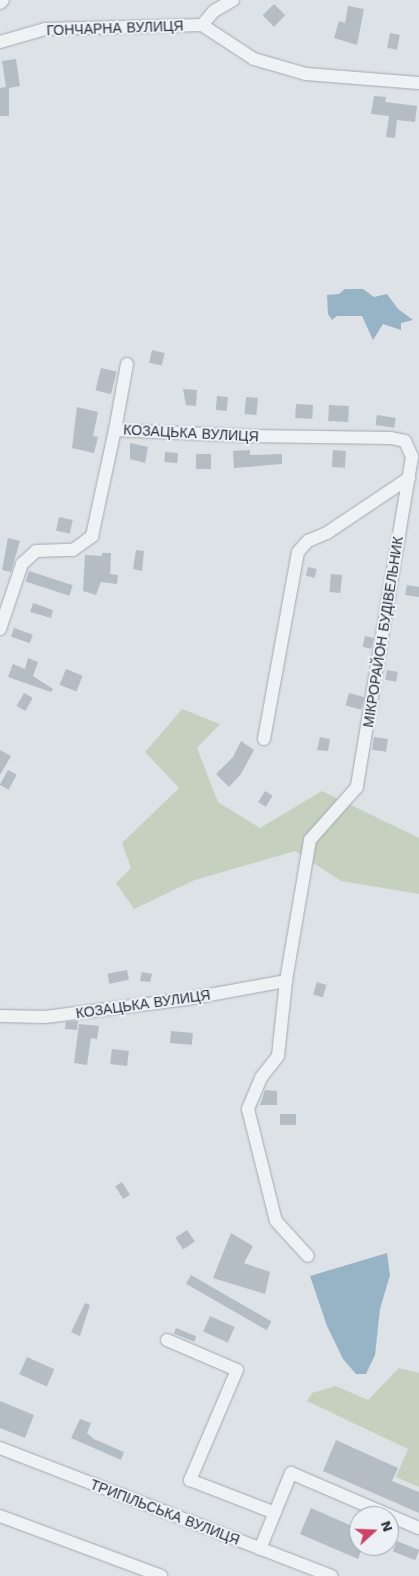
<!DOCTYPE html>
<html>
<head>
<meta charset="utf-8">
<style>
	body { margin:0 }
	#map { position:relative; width:419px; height:1576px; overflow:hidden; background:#dde2e7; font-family:"Work Sans",sans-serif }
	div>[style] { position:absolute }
	.green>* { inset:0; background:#c5d1be }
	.water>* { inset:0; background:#97b4c7 }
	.building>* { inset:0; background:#b4bcc4; transform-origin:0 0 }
	.roads { filter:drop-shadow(0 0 1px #a3a9b1) drop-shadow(0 0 1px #a3a9b1) }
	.minor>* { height:12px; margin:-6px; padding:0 6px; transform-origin:6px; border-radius:6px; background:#eff2f5 }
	span { translate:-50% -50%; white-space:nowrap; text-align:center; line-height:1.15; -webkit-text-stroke:4px #ecf1f5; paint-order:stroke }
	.street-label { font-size:14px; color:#27313d }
	.north { position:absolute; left:349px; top:1506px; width:50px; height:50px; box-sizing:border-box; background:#ecf1f5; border:1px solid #9da4ab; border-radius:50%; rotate:70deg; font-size:14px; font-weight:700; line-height:20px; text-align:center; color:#27313d }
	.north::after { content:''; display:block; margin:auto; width:18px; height:22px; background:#cd4166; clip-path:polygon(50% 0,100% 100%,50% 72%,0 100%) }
</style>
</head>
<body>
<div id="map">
	<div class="green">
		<i style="clip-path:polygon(182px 709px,220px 724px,197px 748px,218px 802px,260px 828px,322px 791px,419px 838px,419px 894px,341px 881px,295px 851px,195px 880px,134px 909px,116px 883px,131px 868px,122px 843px,179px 788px,145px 752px)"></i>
		<i style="clip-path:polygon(399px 1368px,419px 1373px,419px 1487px,396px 1477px,408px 1449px,307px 1401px,312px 1393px,336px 1386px,368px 1400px)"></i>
	</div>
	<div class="water">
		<i style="clip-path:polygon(345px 289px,363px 289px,374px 297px,387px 294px,398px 309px,413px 320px,401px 323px,401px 330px,383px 324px,373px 340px,362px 316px,337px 316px,332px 320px,328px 314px,327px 295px,339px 294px)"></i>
		<i style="clip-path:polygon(387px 1253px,390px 1275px,380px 1309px,375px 1355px,366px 1374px,356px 1374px,343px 1359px,327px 1326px,310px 1276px)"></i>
	</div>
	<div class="building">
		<i style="left:274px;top:4px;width:16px;height:16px;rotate:45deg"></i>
		<i style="clip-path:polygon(348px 6px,364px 9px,357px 45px,334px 38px,339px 21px,345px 23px)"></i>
		<i style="left:390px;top:33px;width:10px;height:15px;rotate:11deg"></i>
		<i style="clip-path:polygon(16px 59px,20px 86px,9px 88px,9px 116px,0 116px,0 88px,6px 87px,2px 61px)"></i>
		<i style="clip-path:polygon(374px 96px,386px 97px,385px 102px,417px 106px,415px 122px,397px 120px,395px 138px,386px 137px,389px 116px,371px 114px)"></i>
		<i style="left:152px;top:350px;width:13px;height:13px;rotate:13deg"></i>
		<i style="left:101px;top:368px;width:16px;height:23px;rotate:14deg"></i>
		<i style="clip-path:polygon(183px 389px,197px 390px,196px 406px,186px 405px)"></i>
		<i style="left:217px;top:396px;width:11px;height:14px;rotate:5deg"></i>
		<i style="left:246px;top:397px;width:12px;height:17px;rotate:5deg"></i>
		<i style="left:296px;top:404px;width:17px;height:14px;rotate:3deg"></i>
		<i style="left:329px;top:405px;width:20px;height:16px;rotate:3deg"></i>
		<i style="clip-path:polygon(77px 407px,98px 412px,93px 436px,98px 437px,94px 453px,72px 448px)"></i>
		<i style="left:377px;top:415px;width:19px;height:10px;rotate:9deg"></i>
		<i style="clip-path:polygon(130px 443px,148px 447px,145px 463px,130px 459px)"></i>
		<i style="clip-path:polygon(250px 450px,250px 455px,282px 454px,282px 464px,234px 468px,233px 451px)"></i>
		<i style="left:333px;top:450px;width:13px;height:17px;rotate:4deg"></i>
		<i style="left:165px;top:452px;width:13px;height:10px;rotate:4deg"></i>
		<i style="left:196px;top:454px;width:15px;height:15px"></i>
		<i style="left:59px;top:517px;width:14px;height:14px;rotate:12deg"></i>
		<i style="clip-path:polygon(8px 538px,20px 541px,11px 572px,2px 570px)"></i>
		<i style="clip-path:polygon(136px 550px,144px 551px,142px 571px,133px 569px)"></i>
		<i style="clip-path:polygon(102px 553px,111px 553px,110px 574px,118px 575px,117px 584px,101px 582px,96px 595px,83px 591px,85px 555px,102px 556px)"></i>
		<i style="left:308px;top:567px;width:9px;height:9px;rotate:13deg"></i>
		<i style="left:29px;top:571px;width:46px;height:11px;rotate:18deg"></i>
		<i style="left:331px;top:574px;width:11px;height:18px;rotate:5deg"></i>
		<i style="clip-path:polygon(407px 585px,419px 587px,419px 597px,405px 595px)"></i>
		<i style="clip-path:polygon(33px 603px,53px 610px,51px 618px,30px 612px)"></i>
		<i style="left:14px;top:628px;width:20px;height:9px;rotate:20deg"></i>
		<i style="left:365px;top:636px;width:9px;height:11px;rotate:13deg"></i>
		<i style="clip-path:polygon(28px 658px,38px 662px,33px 676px,53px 689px,51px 692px,8px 677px,13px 664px,25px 669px)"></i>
		<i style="left:66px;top:669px;width:18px;height:17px;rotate:22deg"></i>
		<i style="left:387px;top:670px;width:11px;height:10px;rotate:10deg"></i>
		<i style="left:24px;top:693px;width:10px;height:15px;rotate:29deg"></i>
		<i style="left:349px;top:693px;width:16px;height:13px;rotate:15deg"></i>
		<i style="clip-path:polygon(320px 737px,330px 739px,328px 751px,317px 750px)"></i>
		<i style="left:374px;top:737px;width:14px;height:13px;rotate:8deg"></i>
		<i style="clip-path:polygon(241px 741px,254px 750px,241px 774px,229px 787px,216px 774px,233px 757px)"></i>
		<i style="clip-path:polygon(0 750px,11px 756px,0 775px)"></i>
		<i style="left:8px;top:770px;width:10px;height:17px;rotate:29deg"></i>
		<i style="left:265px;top:791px;width:9px;height:13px;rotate:32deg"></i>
		<i style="left:127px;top:970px;width:10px;height:20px;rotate:79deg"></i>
		<i style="clip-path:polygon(142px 972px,152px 974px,150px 982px,140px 981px)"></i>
		<i style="left:317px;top:982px;width:10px;height:13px;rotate:17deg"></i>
		<i style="clip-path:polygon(78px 1021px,77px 1030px,65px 1029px,66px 1022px)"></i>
		<i style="clip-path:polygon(79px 1024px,99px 1026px,97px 1039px,91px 1038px,87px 1065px,74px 1063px)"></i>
		<i style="left:171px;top:1031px;width:22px;height:12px;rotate:5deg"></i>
		<i style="left:112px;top:1049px;width:17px;height:15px;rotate:7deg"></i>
		<i style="clip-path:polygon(265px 1090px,277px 1091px,277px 1105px,260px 1105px)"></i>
		<i style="left:280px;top:1114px;width:16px;height:11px"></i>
		<i style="left:122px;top:1182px;width:15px;height:8px;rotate:58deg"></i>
		<i style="left:187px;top:1230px;width:14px;height:14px;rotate:56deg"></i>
		<i style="clip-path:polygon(231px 1233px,253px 1246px,244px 1263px,270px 1272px,265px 1294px,213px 1278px)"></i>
		<i style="left:191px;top:1275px;width:93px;height:10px;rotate:30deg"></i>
		<i style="clip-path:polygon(85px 1303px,90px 1305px,80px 1336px,71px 1332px)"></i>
		<i style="left:210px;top:1316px;width:27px;height:17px;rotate:24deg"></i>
		<i style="left:176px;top:1328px;width:22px;height:6px;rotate:22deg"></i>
		<i style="left:27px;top:1357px;width:30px;height:19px;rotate:24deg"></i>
		<i style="clip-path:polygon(0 1401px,34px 1415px,25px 1438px,0 1428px)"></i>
		<i style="clip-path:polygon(80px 1419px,91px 1423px,87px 1433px,94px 1439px,124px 1452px,121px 1460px,71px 1438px)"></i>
		<i style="clip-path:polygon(336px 1440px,398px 1468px,392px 1481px,419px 1492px,419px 1513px,323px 1471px)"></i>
		<i style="clip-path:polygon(311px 1508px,359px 1529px,359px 1546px,363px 1546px,358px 1559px,300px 1534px)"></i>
		<i style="left:397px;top:1541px;width:24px;height:11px;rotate:22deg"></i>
	</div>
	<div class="roads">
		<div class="minor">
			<i style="left:0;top:3px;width:4px;rotate:-45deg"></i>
			<i style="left:202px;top:25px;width:18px;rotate:-49deg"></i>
			<i style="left:214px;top:11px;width:22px;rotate:-30deg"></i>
			<i style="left:0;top:42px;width:47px;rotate:-16.1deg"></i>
			<i style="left:45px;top:29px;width:157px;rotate:-1.5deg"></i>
			<i style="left:202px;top:25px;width:62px;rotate:33.2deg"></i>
			<i style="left:254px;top:59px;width:54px;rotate:16.1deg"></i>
			<i style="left:306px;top:74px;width:113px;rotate:4.6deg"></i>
			<i style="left:115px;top:430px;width:67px;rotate:-79.7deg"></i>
			<i style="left:0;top:629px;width:69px;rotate:-71.3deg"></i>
			<i style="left:22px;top:564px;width:19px;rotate:-43deg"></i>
			<i style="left:36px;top:551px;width:37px;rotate:-2deg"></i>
			<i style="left:73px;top:550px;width:24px;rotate:-36deg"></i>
			<i style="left:92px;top:536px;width:108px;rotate:-77.8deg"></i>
			<i style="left:115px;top:430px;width:135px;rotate:2.5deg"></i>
			<i style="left:250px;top:436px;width:141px;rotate:0.8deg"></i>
			<i style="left:391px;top:438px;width:14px;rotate:12deg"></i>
			<i style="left:405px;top:441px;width:17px;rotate:66deg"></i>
			<i style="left:412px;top:457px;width:335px;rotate:99.5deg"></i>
			<i style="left:357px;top:787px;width:71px;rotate:131.6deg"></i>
			<i style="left:310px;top:840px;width:143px;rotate:99.7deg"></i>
			<i style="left:286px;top:981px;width:75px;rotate:96.1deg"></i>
			<i style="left:278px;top:1056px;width:28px;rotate:128deg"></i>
			<i style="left:261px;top:1078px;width:34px;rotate:113deg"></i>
			<i style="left:248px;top:1109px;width:115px;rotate:76deg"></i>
			<i style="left:276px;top:1221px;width:47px;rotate:47.6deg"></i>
			<i style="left:264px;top:739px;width:190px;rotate:-79.7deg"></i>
			<i style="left:298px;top:552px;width:15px;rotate:-48deg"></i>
			<i style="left:308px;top:541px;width:21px;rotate:-23deg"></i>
			<i style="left:327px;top:533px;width:99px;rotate:-33.9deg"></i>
			<i style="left:0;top:1016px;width:45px;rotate:1.3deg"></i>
			<i style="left:45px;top:1017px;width:143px;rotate:-7.2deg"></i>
			<i style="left:187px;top:999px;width:101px;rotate:-10.3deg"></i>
			<i style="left:167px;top:1340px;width:76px;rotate:23.2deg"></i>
			<i style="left:237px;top:1370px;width:120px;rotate:113.1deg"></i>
			<i style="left:190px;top:1480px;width:91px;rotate:21.2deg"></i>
			<i style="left:0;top:1448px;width:355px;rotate:21.1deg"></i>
			<i style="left:0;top:1516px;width:172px;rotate:20.4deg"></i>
			<i style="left:260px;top:1549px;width:82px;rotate:-67.8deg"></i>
			<i style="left:291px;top:1473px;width:139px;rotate:23.3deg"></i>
		</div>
	</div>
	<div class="street-label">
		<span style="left:115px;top:28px;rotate:-2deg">ГОНЧАРНА ВУЛИЦЯ</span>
		<span style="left:191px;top:433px;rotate:3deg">КОЗАЦЬКА ВУЛИЦЯ</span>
		<span style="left:383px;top:632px;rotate:-81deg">МІКРОРАЙОН БУДІВЕЛЬНИК</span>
		<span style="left:143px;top:1004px;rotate:-8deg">КОЗАЦЬКА ВУЛИЦЯ</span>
		<span style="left:165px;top:1512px;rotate:21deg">ТРИПІЛЬСЬКА ВУЛИЦЯ</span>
	</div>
	<div class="north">N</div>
</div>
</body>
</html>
